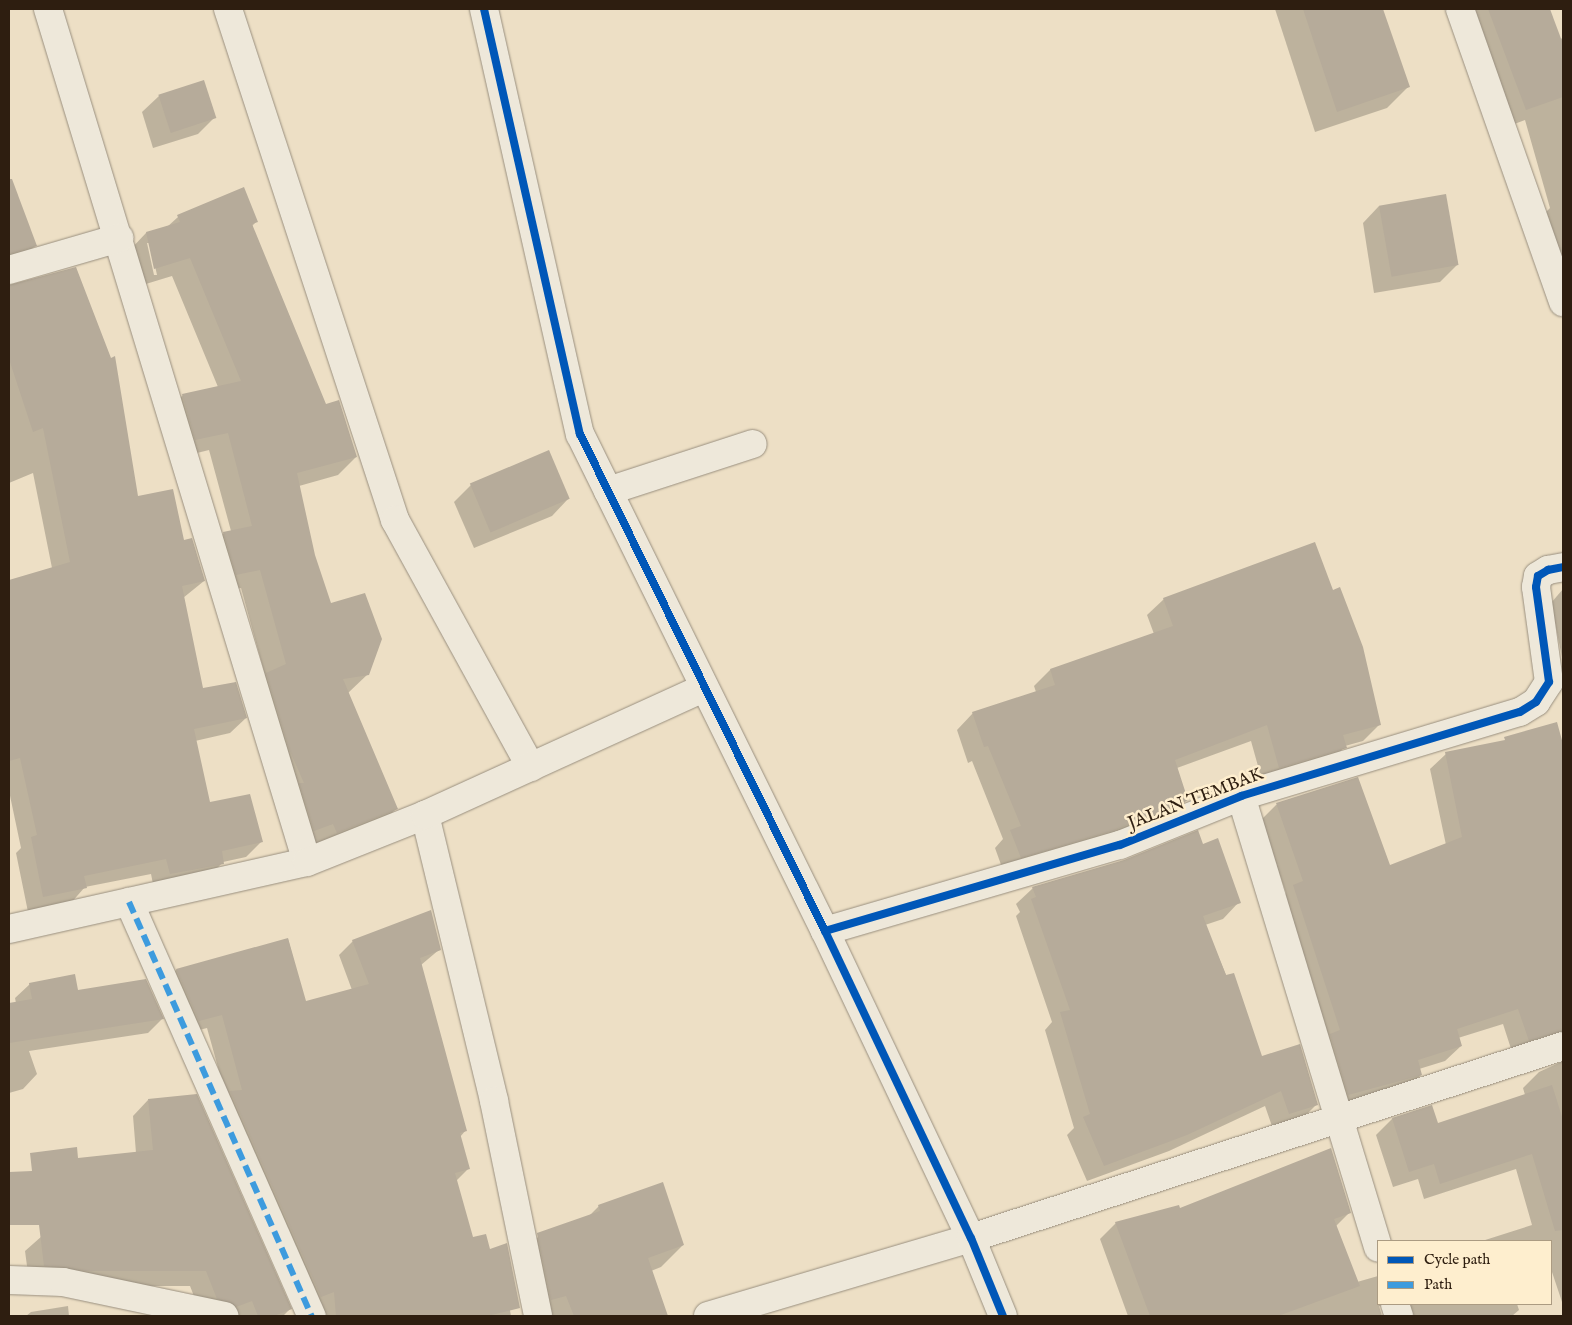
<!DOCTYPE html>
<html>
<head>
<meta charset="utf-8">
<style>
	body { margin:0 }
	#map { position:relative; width:1572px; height:1325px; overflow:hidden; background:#eddfc5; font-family:"IM FELL English",serif }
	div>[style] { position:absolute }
	.shadow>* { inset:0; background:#0003 }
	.building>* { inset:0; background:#b6ab9a; transform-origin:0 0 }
	.roads { filter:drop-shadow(0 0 1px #998f7f) drop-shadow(0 0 1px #998f7f) }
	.minor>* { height:28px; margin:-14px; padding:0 14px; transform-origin:14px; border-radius:14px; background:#eee8da }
	.quiet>* { height:6px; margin-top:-3px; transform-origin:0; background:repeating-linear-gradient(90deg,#3d9bde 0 12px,transparent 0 18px) }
	.cycleway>* { height:8px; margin:-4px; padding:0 4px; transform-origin:4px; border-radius:4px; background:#0057b8 }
	span { translate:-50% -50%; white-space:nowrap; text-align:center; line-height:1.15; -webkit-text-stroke:5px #feeece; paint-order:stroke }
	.street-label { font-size:18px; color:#2e1e10 }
	.frame { position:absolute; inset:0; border:10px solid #2e1e10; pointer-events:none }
	.legend { position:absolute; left:1377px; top:1240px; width:175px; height:65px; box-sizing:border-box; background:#feeece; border:1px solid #ab9b82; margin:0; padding:6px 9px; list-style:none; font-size:15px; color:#2e1e10 }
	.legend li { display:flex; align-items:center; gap:10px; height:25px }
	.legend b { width:25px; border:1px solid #ab9b82 }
</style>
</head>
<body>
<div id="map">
	<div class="shadow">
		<i style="clip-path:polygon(1275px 9px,1382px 9px,1408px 87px,1387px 108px,1315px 132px)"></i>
		<i style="clip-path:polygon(1462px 9px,1549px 9px,1560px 39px,1563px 38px,1563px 282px,1543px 215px,1550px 208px,1525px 120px,1509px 126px)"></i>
		<i style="clip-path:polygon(159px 96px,215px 117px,198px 134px,153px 148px,142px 112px)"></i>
		<i style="clip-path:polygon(9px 176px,36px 245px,20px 261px,9px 265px)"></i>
		<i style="clip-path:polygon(1379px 206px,1457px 265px,1440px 282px,1374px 293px,1363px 223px)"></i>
		<i style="clip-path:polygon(evenodd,178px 217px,257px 221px,251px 227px,325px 405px,356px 457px,338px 475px,299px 486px,314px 556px,330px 605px,368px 674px,348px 693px,396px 809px,378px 827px,318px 851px,248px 692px,265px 675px,241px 588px,218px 593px,205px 551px,224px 533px,231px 531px,209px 450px,177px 458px,165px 413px,183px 395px,218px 387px,172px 276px,136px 287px,128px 252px,146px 233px,167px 227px,178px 217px,147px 243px,150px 243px,157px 275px,154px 275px,147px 243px)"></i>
		<i style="clip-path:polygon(9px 285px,13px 286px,137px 498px,183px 541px,204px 581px,183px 598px,202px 690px,246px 718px,230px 733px,195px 741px,209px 804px,261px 842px,246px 857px,223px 862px,207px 879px,154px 889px,151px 874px,85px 887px,70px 904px,28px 912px,16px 853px,21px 848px,9px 791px,9px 581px,52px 568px,33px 473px,9px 483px)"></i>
		<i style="clip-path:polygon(471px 485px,568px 499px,552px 516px,474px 548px,454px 502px)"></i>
		<i style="clip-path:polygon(1563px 589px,1563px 662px,1551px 603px)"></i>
		<i style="clip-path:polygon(1164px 599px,1379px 725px,1363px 741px,1345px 746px,1330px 764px,1263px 784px,1251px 741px,1177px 768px,1187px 800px,1171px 816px,1004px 873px,995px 848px,1003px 839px,972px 761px,968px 763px,957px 730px,973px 713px,1036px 692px,1034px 686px,1050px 670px,1154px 634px,1147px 615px)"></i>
		<i style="clip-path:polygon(1556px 724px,1563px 749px,1563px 1050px,1513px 1055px,1503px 1024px,1458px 1038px,1461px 1046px,1445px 1061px,1419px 1069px,1421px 1075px,1405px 1090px,1333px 1110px,1279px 901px,1286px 893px,1261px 820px,1276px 805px,1357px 779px,1390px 867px,1446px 845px,1430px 769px,1446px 754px,1502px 742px)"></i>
		<i style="clip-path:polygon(1202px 845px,1239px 902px,1223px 919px,1205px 925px,1261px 1058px,1317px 1104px,1301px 1120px,1273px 1129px,1265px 1106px,1169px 1151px,1087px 1181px,1067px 1135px,1074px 1128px,1045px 1030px,1052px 1022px,1016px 916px,1020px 912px,1016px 904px,1033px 888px)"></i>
		<i style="clip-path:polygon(288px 939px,305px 1003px,352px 990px,339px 955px,353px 941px,440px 949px,421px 965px,466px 1130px,460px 1137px,468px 1169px,456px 1181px,472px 1239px,489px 1251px,499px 1247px,511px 1316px,321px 1316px,226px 1096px,207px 1028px,184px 1034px,162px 984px,176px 970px)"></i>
		<i style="clip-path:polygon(30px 984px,77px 992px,162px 1019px,148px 1033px,29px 1051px,37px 1074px,23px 1089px,9px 1093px,9px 1004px,16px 1003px,15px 998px)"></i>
		<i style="clip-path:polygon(1563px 1061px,1563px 1305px,1551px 1269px,1551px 1241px,1482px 1241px,1532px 1225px,1516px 1169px,1424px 1199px,1418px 1179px,1393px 1187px,1376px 1135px,1392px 1119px,1431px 1107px,1437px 1125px,1525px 1095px,1523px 1088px,1539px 1072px)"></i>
		<i style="clip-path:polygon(148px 1100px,290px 1309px,283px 1316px,208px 1316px,201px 1314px,190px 1286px,69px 1286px,29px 1281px,25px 1251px,136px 1153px,133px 1116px)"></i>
		<i style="clip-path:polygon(599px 1206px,683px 1245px,661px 1267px,651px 1271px,665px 1316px,544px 1316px,521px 1254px,543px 1232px,589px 1216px)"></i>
		<i style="clip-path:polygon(1179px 1209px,1350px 1212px,1336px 1226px,1357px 1282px,1378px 1276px,1378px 1304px,1517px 1304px,1519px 1310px,1512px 1316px,1392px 1316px,1389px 1308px,1379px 1306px,1382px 1316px,1128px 1316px,1100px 1239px,1116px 1223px)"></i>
		<i style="clip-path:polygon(68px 1306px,69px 1316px,26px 1316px,31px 1312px)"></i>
	</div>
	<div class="building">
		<i style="clip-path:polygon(1303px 9px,1383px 9px,1410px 87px,1337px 112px)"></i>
		<i style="clip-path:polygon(1488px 9px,1550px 9px,1563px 44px,1563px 97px,1526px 110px)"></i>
		<i style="left:204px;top:80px;width:40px;height:48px;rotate:72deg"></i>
		<i style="clip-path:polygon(9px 179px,12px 179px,37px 246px,9px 254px)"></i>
		<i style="clip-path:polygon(244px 187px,258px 222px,252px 224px,326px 404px,339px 400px,357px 457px,297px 473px,315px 555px,331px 603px,365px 593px,382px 639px,369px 675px,343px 679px,398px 809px,337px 833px,333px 824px,314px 831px,299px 783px,304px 783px,289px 749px,266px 673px,286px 664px,260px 570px,236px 575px,223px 532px,252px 526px,228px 433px,195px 440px,182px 394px,241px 381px,190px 258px,154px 269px,146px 232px,180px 222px,177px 215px)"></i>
		<i style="left:1446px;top:194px;width:72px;height:68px;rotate:80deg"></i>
		<i style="clip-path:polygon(76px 267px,111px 358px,115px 356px,138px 496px,173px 489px,184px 540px,192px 538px,205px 581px,182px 586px,203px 688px,236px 682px,247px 718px,194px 729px,210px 802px,250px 794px,263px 842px,222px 851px,224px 864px,170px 874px,166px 859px,84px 876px,87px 888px,43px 897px,31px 837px,37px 835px,20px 758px,9px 761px,9px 580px,70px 562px,43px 428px,33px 432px,9px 359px,9px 285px)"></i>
		<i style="left:549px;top:450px;width:53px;height:86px;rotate:67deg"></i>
		<i style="clip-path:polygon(1315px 542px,1333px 590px,1340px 587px,1363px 647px,1381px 725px,1343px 735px,1347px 748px,1279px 768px,1267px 725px,1175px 760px,1188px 800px,1115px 830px,1021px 858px,1010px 830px,1021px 826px,988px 746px,984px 747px,972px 712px,1055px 685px,1050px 669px,1173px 626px,1163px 598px)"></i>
		<i style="clip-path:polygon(1557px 722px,1563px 744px,1563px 1031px,1529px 1041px,1518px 1009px,1457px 1029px,1462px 1046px,1418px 1060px,1422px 1075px,1348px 1095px,1330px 1034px,1340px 1030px,1293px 885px,1303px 881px,1276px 803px,1358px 777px,1390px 865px,1462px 837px,1445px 752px,1505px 740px,1504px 737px)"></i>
		<i style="clip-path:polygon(1198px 830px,1203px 844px,1218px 838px,1241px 903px,1203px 916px,1226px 975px,1234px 973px,1262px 1056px,1300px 1044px,1318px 1105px,1289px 1114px,1281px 1091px,1187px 1135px,1104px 1166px,1083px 1117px,1090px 1114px,1060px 1012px,1070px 1010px,1031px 899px,1036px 897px,1032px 887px,1124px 860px)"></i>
		<i style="clip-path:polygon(431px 910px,441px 950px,420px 958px,467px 1131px,460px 1133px,470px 1169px,455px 1173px,473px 1237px,486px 1234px,490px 1249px,507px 1243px,520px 1308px,487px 1316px,336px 1316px,334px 1292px,321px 1297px,230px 1091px,242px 1090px,222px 1015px,199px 1021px,176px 969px,288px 938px,306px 1001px,369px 984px,352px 940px)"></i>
		<i style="clip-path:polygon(75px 974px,78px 990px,146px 979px,164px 1019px,9px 1043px,9px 1003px,32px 999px,29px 983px)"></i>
		<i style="clip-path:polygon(1552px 1085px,1563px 1120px,1563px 1230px,1555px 1231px,1532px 1154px,1440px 1184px,1434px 1164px,1409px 1172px,1392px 1118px,1432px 1105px,1438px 1123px)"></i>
		<i style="clip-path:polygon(197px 1094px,292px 1309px,274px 1316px,258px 1316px,252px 1301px,236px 1307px,217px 1299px,206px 1271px,85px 1271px,44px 1266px,39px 1225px,9px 1225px,9px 1172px,32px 1171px,30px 1153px,77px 1147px,78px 1158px,153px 1150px,148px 1099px)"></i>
		<i style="clip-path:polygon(1331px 1148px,1351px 1213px,1334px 1219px,1360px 1286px,1278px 1316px,1150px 1316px,1115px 1222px,1179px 1205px,1180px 1208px)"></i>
		<i style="clip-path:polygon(663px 1182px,684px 1245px,648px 1258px,668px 1316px,574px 1316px,566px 1296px,551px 1300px,537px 1233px,600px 1211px,598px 1205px)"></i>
	</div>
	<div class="roads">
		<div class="minor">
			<i style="left:48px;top:9px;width:891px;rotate:73.11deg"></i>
			<i style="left:228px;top:9px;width:538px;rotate:71.9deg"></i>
			<i style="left:395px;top:520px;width:282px;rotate:61.2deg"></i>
			<i style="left:484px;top:9px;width:436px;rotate:77.3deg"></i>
			<i style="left:580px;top:434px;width:554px;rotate:63.76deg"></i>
			<i style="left:825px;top:931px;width:340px;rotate:64.6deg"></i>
			<i style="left:971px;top:1238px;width:84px;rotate:67.7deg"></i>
			<i style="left:1460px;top:9px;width:311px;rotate:70.6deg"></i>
			<i style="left:9px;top:270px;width:115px;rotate:-16.2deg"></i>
			<i style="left:608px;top:491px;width:152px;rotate:-18deg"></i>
			<i style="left:1241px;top:796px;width:472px;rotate:73.1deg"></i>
			<i style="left:425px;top:815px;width:294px;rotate:76.4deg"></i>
			<i style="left:494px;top:1101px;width:219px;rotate:78.4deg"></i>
			<i style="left:129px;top:902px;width:453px;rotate:66.2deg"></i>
			<i style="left:9px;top:929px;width:305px;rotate:-12.7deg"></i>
			<i style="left:307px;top:862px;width:127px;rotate:-21.7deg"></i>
			<i style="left:425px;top:815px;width:307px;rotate:-24.5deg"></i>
			<i style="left:825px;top:931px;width:307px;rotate:-16.3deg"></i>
			<i style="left:1120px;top:845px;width:131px;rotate:-22deg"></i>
			<i style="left:1241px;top:796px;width:291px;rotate:-16.8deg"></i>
			<i style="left:1520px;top:712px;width:19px;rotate:-32deg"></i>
			<i style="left:1536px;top:702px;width:24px;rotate:-57deg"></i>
			<i style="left:1549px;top:682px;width:96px;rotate:-97.8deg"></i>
			<i style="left:1536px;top:587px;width:11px;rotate:-80deg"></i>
			<i style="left:1538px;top:576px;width:12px;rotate:-31deg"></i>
			<i style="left:1548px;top:570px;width:15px;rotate:-11deg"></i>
			<i style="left:9px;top:1280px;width:54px;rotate:2.1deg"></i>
			<i style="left:63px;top:1282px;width:165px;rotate:11.9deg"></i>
			<i style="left:1395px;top:1304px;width:13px;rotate:72deg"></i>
			<i style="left:708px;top:1316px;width:274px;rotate:-16.5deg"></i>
			<i style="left:971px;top:1238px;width:622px;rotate:-17.97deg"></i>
		</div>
	</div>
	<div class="quiet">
		<i style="left:129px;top:902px;width:453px;rotate:66.2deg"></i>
	</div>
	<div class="cycleway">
		<i style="left:484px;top:9px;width:436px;rotate:77.3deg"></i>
		<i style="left:580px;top:434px;width:554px;rotate:63.76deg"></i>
		<i style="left:825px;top:931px;width:340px;rotate:64.6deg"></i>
		<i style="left:971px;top:1238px;width:84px;rotate:67.7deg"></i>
		<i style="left:825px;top:931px;width:307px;rotate:-16.3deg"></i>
		<i style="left:1120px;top:845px;width:131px;rotate:-22deg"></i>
		<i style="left:1241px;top:796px;width:291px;rotate:-16.8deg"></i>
		<i style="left:1520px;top:712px;width:19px;rotate:-32deg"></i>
		<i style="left:1536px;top:702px;width:24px;rotate:-57deg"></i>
		<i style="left:1549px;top:682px;width:96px;rotate:-97.8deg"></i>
		<i style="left:1536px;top:587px;width:11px;rotate:-80deg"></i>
		<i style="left:1538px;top:576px;width:12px;rotate:-31deg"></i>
		<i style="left:1548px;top:570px;width:15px;rotate:-11deg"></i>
	</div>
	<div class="street-label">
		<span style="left:1196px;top:800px;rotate:-21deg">JALAN TEMBAK</span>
	</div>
	<div class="frame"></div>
	<ul class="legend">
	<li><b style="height:6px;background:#0057b8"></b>Cycle path</li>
	<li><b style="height:6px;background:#3d9bde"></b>Path</li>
	</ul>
</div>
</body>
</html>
